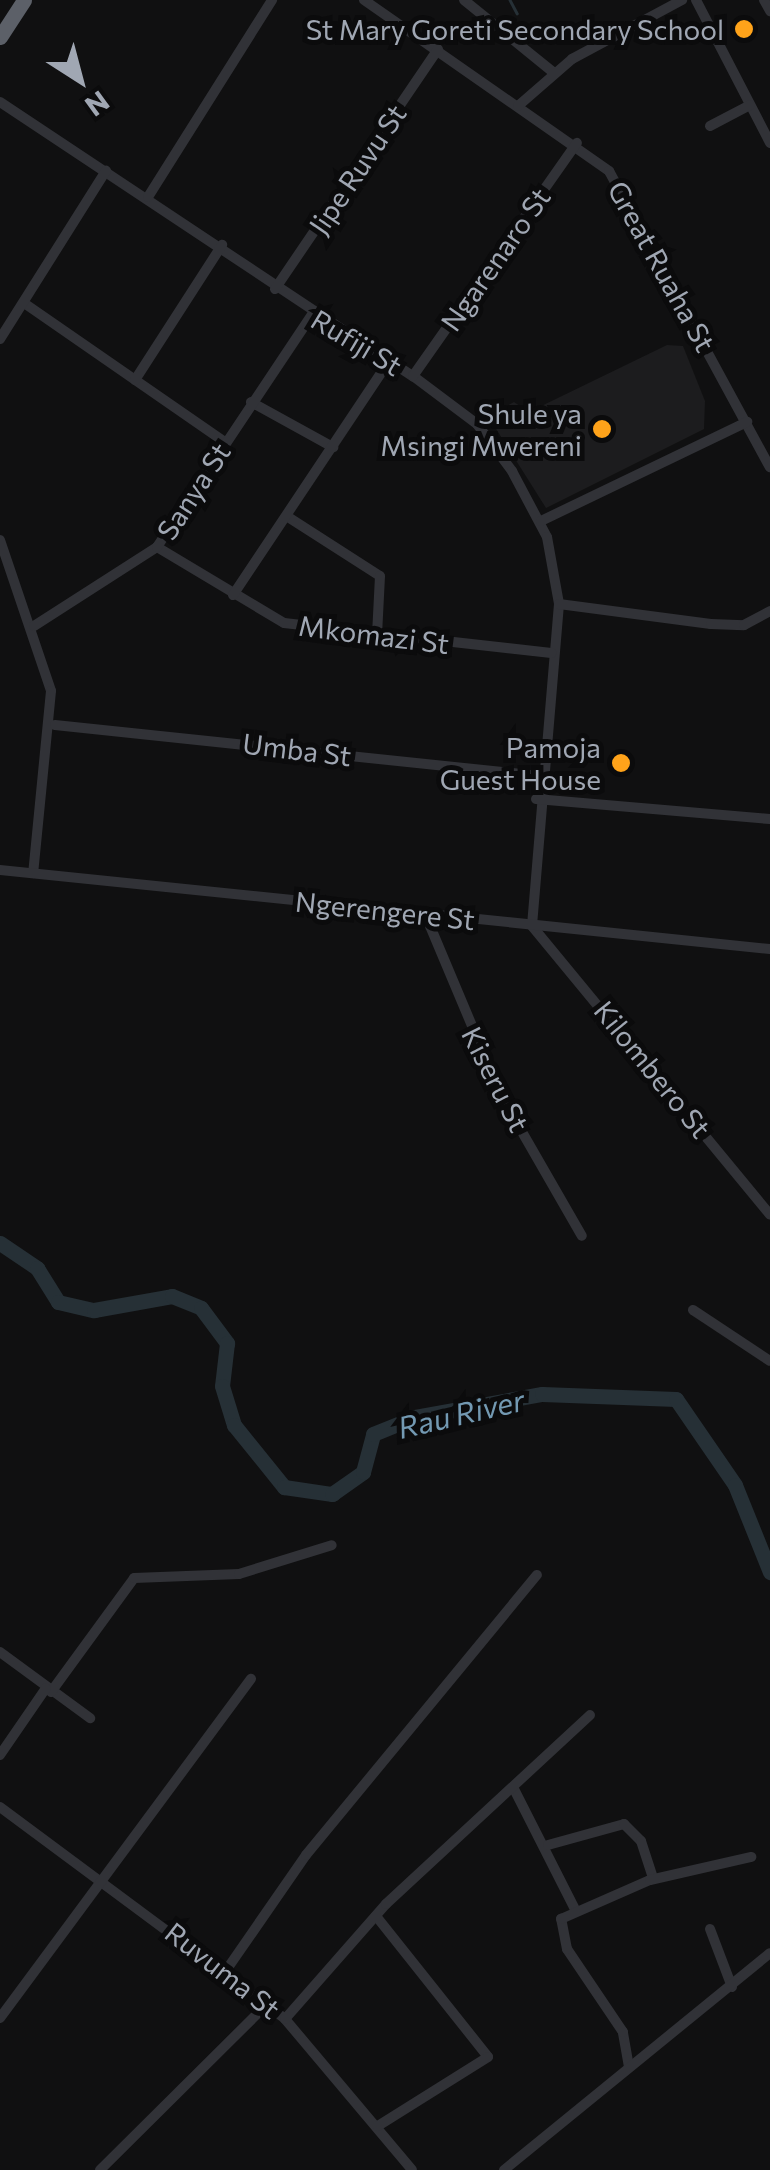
<!DOCTYPE html>
<html>
<head>
<meta charset="utf-8">
<style>
	body { margin:0 }
	#map { position:relative; width:770px; height:2170px; overflow:hidden; background:#101011; font-family:Commissioner,sans-serif }
	div>[style] { position:absolute }
	.built>* { inset:0; background:#1c1c1e }
	.stream>* { height:2.5px; margin:-1.25px; padding:0 1.25px; transform-origin:1.25px; border-radius:1.25px; background:#263036 }
	.river>* { height:15px; margin:-7.5px; padding:0 7.5px; transform-origin:7.5px; border-radius:7.5px; background:#263036 }
	.minor>* { height:10px; margin:-5px; padding:0 5px; transform-origin:5px; border-radius:5px; background:#313237 }
	.highway>* { height:15px; margin:-7.5px; padding:0 7.5px; transform-origin:7.5px; border-radius:7.5px; background:#5c6068 }
	.dots>* { width:28px; height:28px; translate:-50% -50%; box-sizing:border-box; border:5px solid #0b0b0c; border-radius:50% }
	span { translate:-50% -50%; white-space:nowrap; text-align:center; line-height:1.15; -webkit-text-stroke:10px #0b0b0c; paint-order:stroke }
	.poi-label { font-size:28px; color:#a0a7b3 }
	.right { translate:-100% -50%; text-align:right }
	.street-label { font-size:28px; color:#a0a7b3 }
	.water-label { font-size:30px; color:#7399b2; font-style:italic }
	.north { position:absolute; left:30px; top:30px; width:100px; height:100px; -webkit-text-stroke:8px #0b0b0c; paint-order:stroke; rotate:144deg; font-size:28px; font-weight:700; line-height:40px; text-align:center; color:#a0a7b3 }
	.north::after { content:''; display:block; margin:auto; width:35px; height:45px; background:#a0a7b3; clip-path:polygon(50% 0,100% 100%,50% 72%,0 100%) }
</style>
</head>
<body>
<div id="map">
	<div class="built">
		<i style="clip-path:polygon(667px 345px,683px 346px,705px 401px,704px 429px,546px 508px,488px 416px,514px 402px,529px 412px)"></i>
	</div>
	<div class="stream">
		<i style="left:510px;top:0;width:15px;rotate:62deg"></i>
	</div>
	<div class="river">
		<i style="left:0;top:1243px;width:45px;rotate:34deg"></i>
		<i style="left:37px;top:1268px;width:40px;rotate:58deg"></i>
		<i style="left:58px;top:1302px;width:37px;rotate:13deg"></i>
		<i style="left:94px;top:1310px;width:79px;rotate:-10.2deg"></i>
		<i style="left:172px;top:1296px;width:31px;rotate:22deg"></i>
		<i style="left:201px;top:1308px;width:44px;rotate:53.4deg"></i>
		<i style="left:227px;top:1343px;width:43px;rotate:96.6deg"></i>
		<i style="left:222px;top:1386px;width:41px;rotate:72.9deg"></i>
		<i style="left:234px;top:1425px;width:80px;rotate:51.1deg"></i>
		<i style="left:284px;top:1487px;width:49px;rotate:8.3deg"></i>
		<i style="left:332px;top:1494px;width:38px;rotate:-35deg"></i>
		<i style="left:363px;top:1472px;width:39px;rotate:-75deg"></i>
		<i style="left:373px;top:1434px;width:45px;rotate:-22deg"></i>
		<i style="left:415px;top:1417px;width:129px;rotate:-10.3deg"></i>
		<i style="left:542px;top:1394px;width:134px;rotate:2.1deg"></i>
		<i style="left:676px;top:1399px;width:104px;rotate:55.5deg"></i>
		<i style="left:735px;top:1485px;width:94px;rotate:68.1deg"></i>
	</div>
	<div class="minor">
		<i style="left:364px;top:0;width:299px;rotate:34.9deg"></i>
		<i style="left:609px;top:171px;width:337px;rotate:61.5deg"></i>
		<i style="left:464px;top:0;width:114px;rotate:39deg"></i>
		<i style="left:696px;top:0;width:161px;rotate:62.6deg"></i>
		<i style="left:764px;top:0;width:13px;rotate:61deg"></i>
		<i style="left:0;top:102px;width:496px;rotate:33.6deg"></i>
		<i style="left:413px;top:376px;width:80px;rotate:36.9deg"></i>
		<i style="left:477px;top:424px;width:59px;rotate:53.3deg"></i>
		<i style="left:512px;top:471px;width:75px;rotate:62.1deg"></i>
		<i style="left:547px;top:537px;width:68px;rotate:79.8deg"></i>
		<i style="left:559px;top:604px;width:323px;rotate:94.8deg"></i>
		<i style="left:532px;top:926px;width:374px;rotate:50.5deg"></i>
		<i style="left:518px;top:106px;width:72px;rotate:-41deg"></i>
		<i style="left:572px;top:59px;width:125px;rotate:-28.2deg"></i>
		<i style="left:710px;top:126px;width:45px;rotate:-27.7deg"></i>
		<i style="left:148px;top:197px;width:233px;rotate:-57.8deg"></i>
		<i style="left:275px;top:289px;width:290px;rotate:-55.8deg"></i>
		<i style="left:24px;top:303px;width:244px;rotate:34.7deg"></i>
		<i style="left:0;top:339px;width:199px;rotate:-57.8deg"></i>
		<i style="left:413px;top:376px;width:285px;rotate:-54.9deg"></i>
		<i style="left:135px;top:380px;width:161px;rotate:-57.2deg"></i>
		<i style="left:251px;top:402px;width:94px;rotate:28.8deg"></i>
		<i style="left:288px;top:517px;width:109px;rotate:32.7deg"></i>
		<i style="left:380px;top:576px;width:60px;rotate:92.9deg"></i>
		<i style="left:541px;top:521px;width:229px;rotate:-25.7deg"></i>
		<i style="left:0;top:540px;width:159px;rotate:71.3deg"></i>
		<i style="left:51px;top:691px;width:183px;rotate:95.6deg"></i>
		<i style="left:157px;top:547px;width:148px;rotate:30.9deg"></i>
		<i style="left:284px;top:623px;width:269px;rotate:6.4deg"></i>
		<i style="left:233px;top:595px;width:279px;rotate:-56.3deg"></i>
		<i style="left:559px;top:604px;width:153px;rotate:7.5deg"></i>
		<i style="left:711px;top:624px;width:33px;rotate:2deg"></i>
		<i style="left:744px;top:625px;width:30px;rotate:-28deg"></i>
		<i style="left:34px;top:626px;width:146px;rotate:-32.7deg"></i>
		<i style="left:157px;top:547px;width:279px;rotate:-56.3deg"></i>
		<i style="left:55px;top:725px;width:487px;rotate:6deg"></i>
		<i style="left:536px;top:799px;width:235px;rotate:4.9deg"></i>
		<i style="left:0;top:870px;width:774px;rotate:5.86deg"></i>
		<i style="left:425px;top:914px;width:199px;rotate:67.2deg"></i>
		<i style="left:502px;top:1097px;width:160px;rotate:60.1deg"></i>
		<i style="left:693px;top:1310px;width:92px;rotate:33.5deg"></i>
		<i style="left:0;top:1652px;width:112px;rotate:36.3deg"></i>
		<i style="left:51px;top:1692px;width:141px;rotate:-53.9deg"></i>
		<i style="left:134px;top:1578px;width:105px;rotate:-2.2deg"></i>
		<i style="left:239px;top:1574px;width:97px;rotate:-17.3deg"></i>
		<i style="left:0;top:1755px;width:81px;rotate:-55.5deg"></i>
		<i style="left:513px;top:1787px;width:137px;rotate:63.1deg"></i>
		<i style="left:0;top:1807px;width:355px;rotate:36.6deg"></i>
		<i style="left:285px;top:2019px;width:197px;rotate:49.9deg"></i>
		<i style="left:548px;top:1845px;width:79px;rotate:-15.4deg"></i>
		<i style="left:624px;top:1824px;width:24px;rotate:45deg"></i>
		<i style="left:641px;top:1841px;width:40px;rotate:72deg"></i>
		<i style="left:376px;top:1916px;width:180px;rotate:51.5deg"></i>
		<i style="left:488px;top:2057px;width:130px;rotate:147.9deg"></i>
		<i style="left:710px;top:1929px;width:62px;rotate:69.2deg"></i>
		<i style="left:225px;top:1972px;width:142px;rotate:-55.3deg"></i>
		<i style="left:306px;top:1855px;width:363px;rotate:-50.5deg"></i>
		<i style="left:0;top:2018px;width:422px;rotate:-53.5deg"></i>
		<i style="left:285px;top:2019px;width:153px;rotate:-48.7deg"></i>
		<i style="left:386px;top:1904px;width:278px;rotate:-42.8deg"></i>
		<i style="left:629px;top:2067px;width:36px;rotate:-100deg"></i>
		<i style="left:623px;top:2032px;width:100px;rotate:-124deg"></i>
		<i style="left:567px;top:1949px;width:31px;rotate:-101deg"></i>
		<i style="left:561px;top:1919px;width:97px;rotate:-23.7deg"></i>
		<i style="left:650px;top:1880px;width:104px;rotate:-12.8deg"></i>
		<i style="left:100px;top:2170px;width:235px;rotate:-44.8deg"></i>
		<i style="left:504px;top:2170px;width:343px;rotate:-39.2deg"></i>
	</div>
	<div class="highway">
		<i style="left:0;top:37px;width:44px;rotate:-57deg"></i>
	</div>
	<div class="dots">
		<i style="left:744px;top:29px;background:#ffa31a"></i>
		<i style="left:602px;top:429px;background:#ffa31a"></i>
		<i style="left:621px;top:763px;background:#ffa31a"></i>
	</div>
	<div class="poi-label">
		<span class="right" style="left:724px;top:29px">St Mary Goreti Secondary School</span>
		<span class="right" style="left:582px;top:429px">Shule ya<br>Msingi Mwereni</span>
		<span class="right" style="left:601px;top:763px">Pamoja<br>Guest House</span>
	</div>
	<div class="street-label">
		<span style="left:357px;top:169px;rotate:-56deg">Jipe Ruvu St</span>
		<span style="left:495px;top:259px;rotate:-55deg">Ngarenaro St</span>
		<span style="left:662px;top:266px;rotate:61deg">Great Ruaha St</span>
		<span style="left:357px;top:342px;rotate:31deg">Rufiji St</span>
		<span style="left:193px;top:491px;rotate:-57deg">Sanya St</span>
		<span style="left:374px;top:634px;rotate:7deg">Mkomazi St</span>
		<span style="left:297px;top:749px;rotate:7deg">Umba St</span>
		<span style="left:385px;top:910px;rotate:6deg">Ngerengere St</span>
		<span style="left:653px;top:1069px;rotate:51deg">Kilombero St</span>
		<span style="left:496px;top:1079px;rotate:63deg">Kiseru St</span>
		<span style="left:223px;top:1970px;rotate:38deg">Ruvuma St</span>
	</div>
	<div class="water-label">
		<span style="left:461px;top:1413px;rotate:-13deg">Rau River</span>
	</div>
	<div class="north">N</div>
</div>
</body>
</html>
